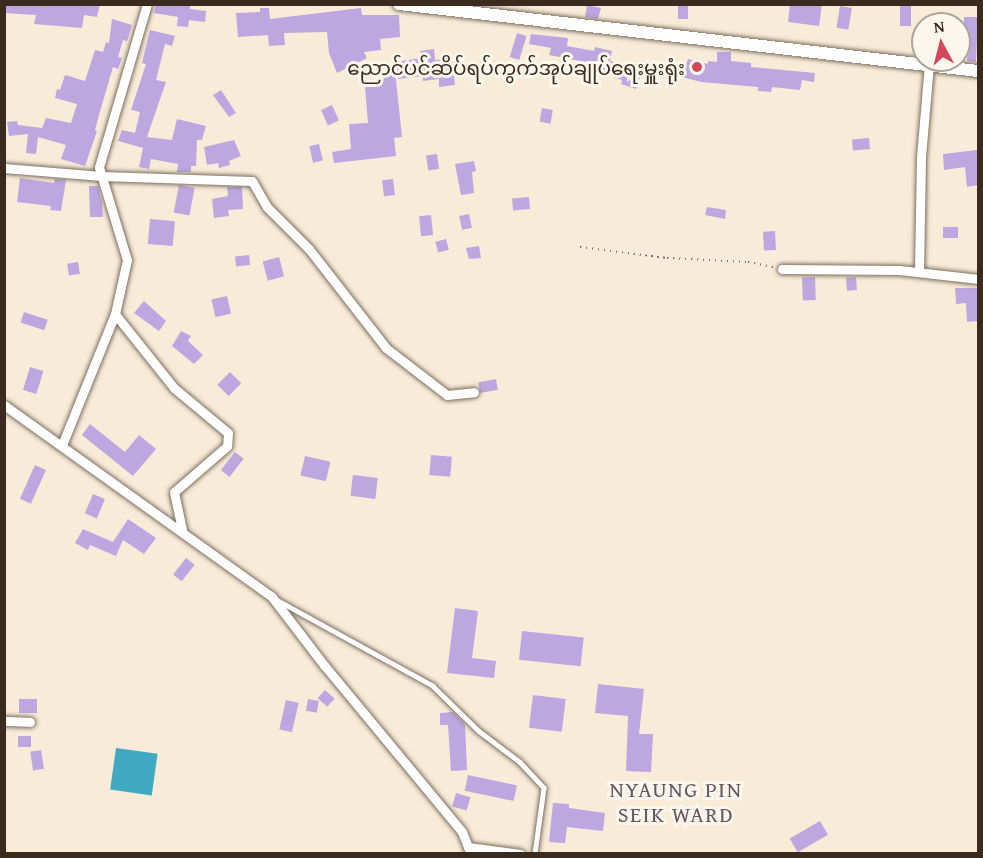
<!DOCTYPE html>
<html>
<head>
<meta charset="utf-8">
<style>
	body { margin:0 }
	#map { position:relative; width:983px; height:858px; overflow:hidden; background:#f8ebd8; font-family:"Gentium Book Plus","Noto Sans Myanmar",serif }
	div>[style] { position:absolute }
	.water>* { inset:0; background:#42a9c2; transform-origin:0 0 }
	.building>* { inset:0; background:#bda7e0; transform-origin:0 0 }
	.path>* { height:2px; margin-top:-1px; transform-origin:0; background:repeating-linear-gradient(90deg,#7d6e5f 0 1.5px,transparent 0 6px) }
	.roads { filter:drop-shadow(0 0 2px #7d6e5f) drop-shadow(0 0 2px #7d6e5f) }
	.service>* { height:4.5px; margin:-2.25px; padding:0 2.25px; transform-origin:2.25px; border-radius:2.25px; background:#fff }
	.minor>* { height:9px; margin:-4.5px; padding:0 4.5px; transform-origin:4.5px; border-radius:4.5px; background:#fff }
	.tertiary>* { height:12px; margin:-6px; padding:0 6px; transform-origin:6px; border-radius:6px; background:#fff }
	.dots>* { width:16px; height:16px; translate:-50% -50%; box-sizing:border-box; border:3px solid #fbf7ec; border-radius:50% }
	span { translate:-50% -50%; white-space:nowrap; text-align:center; line-height:1.15; -webkit-text-stroke:6px #fbf7ec; paint-order:stroke }
	.poi-label { font-size:20px; color:#3b2a1e }
	.right { translate:-100% -50%; text-align:right }
	.quarter-label { font-size:22px; color:#685662; letter-spacing:1.5px }
	.frame { position:absolute; inset:0; border:6px solid #3b2a1e; pointer-events:none }
	.north { position:absolute; left:911px; top:12px; width:60px; height:60px; box-sizing:border-box; background:#fbf7ec; border:2px solid #aea59a; border-radius:50%; rotate:353deg; font-size:16px; font-weight:700; line-height:24px; text-align:center; color:#3b2a1e }
	.north::after { content:''; display:block; margin:auto; width:21px; height:27px; background:#d1495b; clip-path:polygon(50% 0,100% 100%,50% 72%,0 100%) }
</style>
</head>
<body>
<div id="map">
	<div class="water">
		<i style="left:116px;top:748px;width:42px;height:42px;rotate:8deg"></i>
	</div>
	<div class="building">
		<i style="clip-path:polygon(4px 4px,100px 4px,97px 17px,84px 15px,82px 28px,34px 24px,36px 15px,4px 13px)"></i>
		<i style="clip-path:polygon(156px 4px,190px 6px,190px 9px,206px 11px,205px 22px,189px 20px,188px 27px,177px 26px,178px 17px,154px 13px)"></i>
		<i style="left:678px;top:4px;width:10px;height:15px"></i>
		<i style="clip-path:polygon(790px 4px,822px 4px,819px 26px,788px 22px)"></i>
		<i style="left:900px;top:4px;width:11px;height:22px"></i>
		<i style="clip-path:polygon(587px 5px,601px 8px,598px 19px,585px 17px)"></i>
		<i style="left:840px;top:6px;width:12px;height:22px;rotate:9deg"></i>
		<i style="clip-path:polygon(260px 8px,269px 8px,270px 19px,361px 8px,362px 15px,399px 15px,400px 37px,380px 39px,381px 50px,364px 52px,367px 58px,337px 73px,329px 53px,327px 32px,284px 33px,285px 45px,269px 46px,268px 35px,238px 37px,236px 13px,260px 12px)"></i>
		<i style="clip-path:polygon(964px 17px,978px 17px,976px 62px,967px 61px,968px 42px,963px 42px)"></i>
		<i style="clip-path:polygon(112px 19px,132px 25px,127px 41px,123px 40px,118px 57px,122px 58px,118px 69px,113px 67px,99px 115px,95px 130px,97px 131px,85px 166px,61px 159px,66px 145px,38px 137px,36px 154px,26px 153px,28px 134px,9px 136px,7px 122px,17px 121px,18px 125px,42px 128px,46px 118px,71px 123px,77px 104px,55px 98px,57px 89px,60px 90px,65px 75px,85px 81px,95px 50px,103px 52px,106px 42px,109px 43px)"></i>
		<i style="clip-path:polygon(150px 30px,175px 36px,172px 46px,165px 44px,156px 80px,166px 82px,147px 137px,172px 140px,177px 119px,206px 126px,202px 140px,197px 140px,196px 166px,191px 166px,191px 172px,177px 172px,178px 164px,151px 159px,149px 169px,139px 167px,143px 148px,118px 141px,122px 130px,135px 133px,140px 112px,131px 110px,146px 64px,142px 63px)"></i>
		<i style="left:517px;top:33px;width:10px;height:25px;rotate:17deg"></i>
		<i style="clip-path:polygon(531px 34px,568px 38px,567px 46px,594px 51px,595px 47px,612px 51px,610px 61px,643px 68px,636px 89px,621px 84px,622px 80px,613px 77px,614px 74px,590px 69px,591px 63px,549px 55px,551px 48px,529px 44px)"></i>
		<i style="clip-path:polygon(434px 49px,435px 60px,452px 58px,455px 85px,439px 87px,439px 79px,423px 81px,422px 76px,398px 79px,396px 62px,421px 58px,420px 51px)"></i>
		<i style="clip-path:polygon(717px 52px,731px 52px,731px 61px,751px 63px,751px 67px,815px 73px,814px 82px,802px 80px,800px 90px,772px 87px,771px 92px,758px 91px,758px 87px,701px 82px,682px 77px,688px 59px,708px 64px,708px 61px,717px 62px)"></i>
		<i style="clip-path:polygon(395px 71px,402px 137px,394px 138px,396px 156px,334px 163px,332px 152px,351px 149px,349px 124px,368px 123px,365px 87px,382px 85px,381px 72px)"></i>
		<i style="clip-path:polygon(221px 90px,236px 113px,229px 117px,213px 95px)"></i>
		<i style="left:332px;top:105px;width:17px;height:12px;rotate:66deg"></i>
		<i style="left:542px;top:108px;width:11px;height:14px;rotate:10deg"></i>
		<i style="left:869px;top:138px;width:11px;height:17px;rotate:85deg"></i>
		<i style="clip-path:polygon(234px 140px,241px 156px,229px 161px,230px 165px,219px 168px,218px 163px,207px 165px,204px 147px)"></i>
		<i style="left:319px;top:144px;width:17px;height:10px;rotate:77deg"></i>
		<i style="clip-path:polygon(977px 150px,978px 185px,967px 187px,965px 167px,944px 170px,943px 154px)"></i>
		<i style="left:437px;top:154px;width:15px;height:11px;rotate:82deg"></i>
		<i style="clip-path:polygon(474px 161px,476px 171px,472px 172px,474px 193px,461px 195px,455px 164px)"></i>
		<i style="clip-path:polygon(20px 178px,54px 183px,55px 179px,66px 180px,61px 211px,50px 210px,51px 206px,17px 202px)"></i>
		<i style="left:393px;top:179px;width:16px;height:11px;rotate:83deg"></i>
		<i style="left:179px;top:185px;width:16px;height:28px;rotate:11deg"></i>
		<i style="clip-path:polygon(89px 186px,98px 186px,102px 202px,103px 217px,90px 217px)"></i>
		<i style="clip-path:polygon(227px 187px,242px 187px,243px 209px,228px 210px,229px 216px,214px 218px,212px 199px,228px 196px)"></i>
		<i style="left:529px;top:197px;width:12px;height:17px;rotate:85deg"></i>
		<i style="clip-path:polygon(707px 207px,726px 210px,725px 219px,705px 215px)"></i>
		<i style="left:469px;top:214px;width:14px;height:10px;rotate:78deg"></i>
		<i style="left:431px;top:215px;width:20px;height:12px;rotate:84deg"></i>
		<i style="left:150px;top:219px;width:25px;height:25px;rotate:5deg"></i>
		<i style="left:943px;top:227px;width:15px;height:11px"></i>
		<i style="left:775px;top:231px;width:19px;height:12px;rotate:87deg"></i>
		<i style="left:446px;top:239px;width:11px;height:11px;rotate:75deg"></i>
		<i style="clip-path:polygon(479px 246px,481px 258px,469px 259px,466px 248px)"></i>
		<i style="left:249px;top:255px;width:10px;height:14px;rotate:84deg"></i>
		<i style="left:279px;top:257px;width:20px;height:17px;rotate:75deg"></i>
		<i style="left:78px;top:262px;width:12px;height:11px;rotate:81deg"></i>
		<i style="left:815px;top:277px;width:23px;height:13px;rotate:88deg"></i>
		<i style="left:856px;top:277px;width:13px;height:10px;rotate:86deg"></i>
		<i style="clip-path:polygon(955px 288px,977px 288px,978px 321px,967px 322px,966px 303px,956px 304px)"></i>
		<i style="left:227px;top:296px;width:18px;height:16px;rotate:77deg"></i>
		<i style="clip-path:polygon(144px 301px,166px 321px,159px 331px,134px 313px)"></i>
		<i style="left:24px;top:312px;width:25px;height:11px;rotate:18deg"></i>
		<i style="clip-path:polygon(181px 331px,191px 336px,188px 341px,203px 355px,194px 364px,172px 346px)"></i>
		<i style="left:30px;top:367px;width:14px;height:24px;rotate:17deg"></i>
		<i style="left:230px;top:372px;width:16px;height:18px;rotate:45deg"></i>
		<i style="left:496px;top:379px;width:11px;height:18px;rotate:80deg"></i>
		<i style="clip-path:polygon(90px 424px,125px 452px,139px 435px,156px 449px,133px 476px,82px 435px)"></i>
		<i style="left:235px;top:452px;width:11px;height:23px;rotate:38deg"></i>
		<i style="left:431px;top:455px;width:21px;height:20px;rotate:5deg"></i>
		<i style="left:305px;top:456px;width:26px;height:20px;rotate:13deg"></i>
		<i style="left:35px;top:465px;width:12px;height:37px;rotate:24deg"></i>
		<i style="left:353px;top:475px;width:25px;height:21px;rotate:7deg"></i>
		<i style="left:93px;top:494px;width:13px;height:21px;rotate:23deg"></i>
		<i style="clip-path:polygon(128px 519px,156px 538px,144px 554px,123px 540px,116px 556px,90px 545px,88px 550px,75px 543px,83px 529px,113px 542px)"></i>
		<i style="left:186px;top:558px;width:11px;height:21px;rotate:38deg"></i>
		<i style="clip-path:polygon(455px 608px,478px 611px,472px 658px,496px 661px,494px 678px,447px 673px)"></i>
		<i style="left:522px;top:631px;width:62px;height:29px;rotate:6deg"></i>
		<i style="clip-path:polygon(598px 684px,644px 689px,639px 734px,653px 734px,651px 772px,626px 771px,628px 716px,595px 713px)"></i>
		<i style="left:325px;top:690px;width:13px;height:11px;rotate:42deg"></i>
		<i style="left:533px;top:695px;width:33px;height:33px;rotate:7deg"></i>
		<i style="left:19px;top:699px;width:18px;height:14px"></i>
		<i style="left:308px;top:699px;width:11px;height:12px;rotate:10deg"></i>
		<i style="left:286px;top:700px;width:13px;height:30px;rotate:13deg"></i>
		<i style="clip-path:polygon(453px 712px,465px 724px,467px 770px,451px 771px,448px 725px,440px 725px,440px 713px)"></i>
		<i style="left:31px;top:736px;width:11px;height:13px;rotate:90deg"></i>
		<i style="left:41px;top:750px;width:19px;height:11px;rotate:81deg"></i>
		<i style="left:468px;top:775px;width:50px;height:16px;rotate:12deg"></i>
		<i style="left:456px;top:793px;width:15px;height:14px;rotate:16deg"></i>
		<i style="clip-path:polygon(553px 803px,569px 804px,569px 808px,605px 813px,603px 831px,567px 827px,565px 843px,549px 842px)"></i>
		<i style="left:820px;top:821px;width:16px;height:35px;rotate:60deg"></i>
	</div>
	<div class="path">
		<i style="left:580px;top:247px;width:88px;rotate:7.2deg"></i>
		<i style="left:667px;top:258px;width:81px;rotate:2.8deg"></i>
		<i style="left:748px;top:262px;width:26px;rotate:11deg"></i>
	</div>
	<div class="roads">
		<div class="service">
			<i style="left:279px;top:601px;width:175px;rotate:28.8deg"></i>
			<i style="left:432px;top:685px;width:66px;rotate:44.4deg"></i>
			<i style="left:479px;top:731px;width:51px;rotate:37.1deg"></i>
			<i style="left:520px;top:762px;width:35px;rotate:47deg"></i>
			<i style="left:544px;top:788px;width:67px;rotate:97.8deg"></i>
		</div>
		<div class="minor">
			<i style="left:4px;top:168px;width:98px;rotate:4.7deg"></i>
			<i style="left:102px;top:176px;width:150px;rotate:1.9deg"></i>
			<i style="left:252px;top:181px;width:30px;rotate:60deg"></i>
			<i style="left:267px;top:207px;width:59px;rotate:45deg"></i>
			<i style="left:309px;top:249px;width:125px;rotate:52.1deg"></i>
			<i style="left:386px;top:348px;width:77px;rotate:37.6deg"></i>
			<i style="left:447px;top:395px;width:27px;rotate:-6deg"></i>
			<i style="left:782px;top:269px;width:117px;rotate:0.5deg"></i>
			<i style="left:899px;top:270px;width:80px;rotate:6.5deg"></i>
			<i style="left:919px;top:272px;width:115px;rotate:-89deg"></i>
			<i style="left:921px;top:157px;width:93px;rotate:-85.1deg"></i>
			<i style="left:115px;top:314px;width:95px;rotate:51.4deg"></i>
			<i style="left:174px;top:388px;width:70px;rotate:39.8deg"></i>
			<i style="left:228px;top:433px;width:13px;rotate:94deg"></i>
			<i style="left:227px;top:446px;width:70px;rotate:139deg"></i>
			<i style="left:174px;top:492px;width:40px;rotate:78deg"></i>
			<i style="left:4px;top:405px;width:330px;rotate:35.6deg"></i>
			<i style="left:272px;top:597px;width:86px;rotate:52.6deg"></i>
			<i style="left:324px;top:665px;width:217px;rotate:50.4deg"></i>
			<i style="left:462px;top:832px;width:24px;rotate:68deg"></i>
			<i style="left:62px;top:445px;width:141px;rotate:-68deg"></i>
			<i style="left:115px;top:314px;width:55px;rotate:-77.5deg"></i>
			<i style="left:127px;top:260px;width:97px;rotate:-106.8deg"></i>
			<i style="left:99px;top:167px;width:170px;rotate:-73.6deg"></i>
			<i style="left:4px;top:721px;width:26px;rotate:2deg"></i>
			<i style="left:468px;top:847px;width:53px;rotate:7.5deg"></i>
		</div>
		<div class="tertiary">
			<i style="left:399px;top:4px;width:583px;rotate:6.6deg"></i>
		</div>
	</div>
	<div class="dots">
		<i style="left:697px;top:67px;background:#d1495b"></i>
	</div>
	<div class="poi-label">
		<span class="right" style="left:685px;top:67px">ညောင်ပင်ဆိပ်ရပ်ကွက်အုပ်ချုပ်ရေးမှူးရုံး</span>
	</div>
	<div class="quarter-label">
		<span style="left:676px;top:802px">NYAUNG PIN<br>SEIK WARD</span>
	</div>
	<div class="frame"></div>
	<div class="north">N</div>
</div>
</body>
</html>
